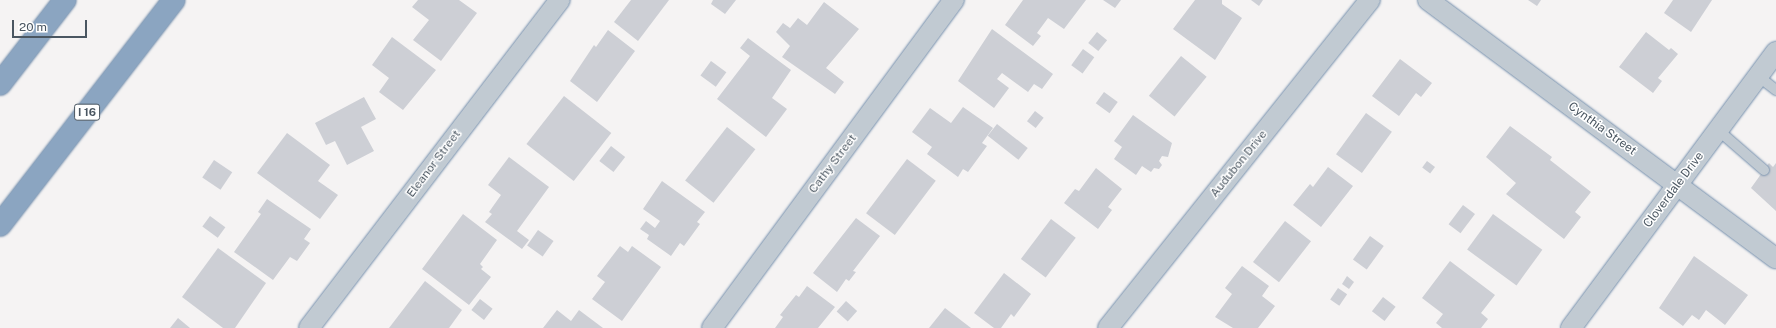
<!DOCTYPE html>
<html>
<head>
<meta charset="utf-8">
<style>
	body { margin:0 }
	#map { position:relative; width:1776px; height:328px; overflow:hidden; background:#f5f3f3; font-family:"Public Sans",sans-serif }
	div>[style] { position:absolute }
	.building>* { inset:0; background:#cdcfd5; transform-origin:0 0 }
	.roads { filter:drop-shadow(0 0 1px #7690ad) drop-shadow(0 0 1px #7690ad) }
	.service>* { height:10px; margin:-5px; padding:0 5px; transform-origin:5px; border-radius:5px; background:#c1cad2 }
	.minor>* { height:20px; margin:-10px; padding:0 10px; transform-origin:10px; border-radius:10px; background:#c1cad2 }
	.motorway>* { height:22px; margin:-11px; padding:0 11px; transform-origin:11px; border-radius:11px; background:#8ba5c1 }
	span { translate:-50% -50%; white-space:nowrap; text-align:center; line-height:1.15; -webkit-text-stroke:3px #fff; paint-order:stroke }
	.shield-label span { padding:1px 3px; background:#fff; border:1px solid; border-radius:3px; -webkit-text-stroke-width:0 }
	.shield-label { font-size:11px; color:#4a5661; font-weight:700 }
	.street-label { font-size:12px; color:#4a5661 }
	.scale { position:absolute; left:12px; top:20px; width:75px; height:18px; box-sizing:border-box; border:2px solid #4a5661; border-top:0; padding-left:5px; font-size:12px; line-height:14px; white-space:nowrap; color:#4a5661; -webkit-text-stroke:3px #fff; paint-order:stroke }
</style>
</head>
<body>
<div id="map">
	<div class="building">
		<i style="clip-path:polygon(418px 0,459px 0,477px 13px,441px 61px,413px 40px,429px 20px,412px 7px)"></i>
		<i style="clip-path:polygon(631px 0,669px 0,638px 41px,614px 22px)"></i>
		<i style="clip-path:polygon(713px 0,736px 0,725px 14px,711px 4px)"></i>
		<i style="clip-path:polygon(1023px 0,1086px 0,1064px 29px,1048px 18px,1037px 33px,1041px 36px,1033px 46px,1005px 25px)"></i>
		<i style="clip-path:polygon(1103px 0,1121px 0,1115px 8px)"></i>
		<i style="clip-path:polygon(1195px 0,1222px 0,1222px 4px,1242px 18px,1215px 60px,1173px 29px)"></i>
		<i style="clip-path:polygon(1251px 0,1263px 0,1259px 6px)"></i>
		<i style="clip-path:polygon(1528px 0,1541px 0,1537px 6px)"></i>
		<i style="clip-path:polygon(1673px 0,1712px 0,1691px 32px,1664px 13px)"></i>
		<i style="clip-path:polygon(824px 2px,859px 29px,826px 68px,844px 82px,835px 94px,782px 57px,790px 46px,776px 32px,783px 23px,790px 28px,798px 18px,807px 25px)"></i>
		<i style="clip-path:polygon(992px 29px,1053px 74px,1042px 89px,1034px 84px,1028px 92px,1002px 73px,997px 79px,1009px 88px,994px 108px,958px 81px)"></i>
		<i style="clip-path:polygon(608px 30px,635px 51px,597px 102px,570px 81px,594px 45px,596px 47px)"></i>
		<i style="left:1097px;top:32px;width:13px;height:14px;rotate:39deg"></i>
		<i style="clip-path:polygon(1646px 32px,1669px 50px,1671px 48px,1678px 54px,1658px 78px,1662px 81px,1653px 93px,1619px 67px)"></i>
		<i style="clip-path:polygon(392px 37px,436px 70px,403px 110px,379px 92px,389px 78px,372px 65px)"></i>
		<i style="clip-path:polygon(748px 38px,791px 70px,772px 98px,787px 109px,766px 137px,717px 99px,750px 56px,740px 48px)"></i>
		<i style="left:1083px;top:49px;width:14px;height:20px;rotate:36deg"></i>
		<i style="left:1181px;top:56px;width:33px;height:51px;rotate:39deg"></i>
		<i style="clip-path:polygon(1400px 59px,1432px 83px,1421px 97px,1416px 93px,1399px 116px,1372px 96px)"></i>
		<i style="left:711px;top:61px;width:19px;height:18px;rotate:36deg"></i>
		<i style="left:1104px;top:92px;width:17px;height:14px;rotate:36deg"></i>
		<i style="left:564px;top:96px;width:60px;height:61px;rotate:38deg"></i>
		<i style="clip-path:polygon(364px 97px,376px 119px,361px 127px,374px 151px,347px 165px,335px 141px,326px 145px,315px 123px)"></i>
		<i style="clip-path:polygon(963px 107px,993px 128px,982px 143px,987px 146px,968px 172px,963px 169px,958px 177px,927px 154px,932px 147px,912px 132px,930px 108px,951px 123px)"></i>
		<i style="left:1035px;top:111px;width:11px;height:13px;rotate:38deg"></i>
		<i style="left:1366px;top:113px;width:32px;height:51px;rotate:36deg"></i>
		<i style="clip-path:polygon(1133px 115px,1172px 143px,1168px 157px,1162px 156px,1159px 161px,1162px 165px,1159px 169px,1154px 168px,1151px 172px,1142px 166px,1136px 175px,1114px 159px,1122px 147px,1114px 141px)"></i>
		<i style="left:997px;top:124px;width:39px;height:15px;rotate:38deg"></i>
		<i style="clip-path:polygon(1510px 126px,1552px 157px,1550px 160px,1591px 192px,1575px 212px,1581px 217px,1564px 239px,1506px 194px,1516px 183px,1486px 157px)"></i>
		<i style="left:727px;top:127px;width:36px;height:68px;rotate:38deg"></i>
		<i style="clip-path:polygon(287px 133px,330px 165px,318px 181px,338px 195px,320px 219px,257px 173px)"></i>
		<i style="left:611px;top:146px;width:18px;height:19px;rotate:38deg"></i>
		<i style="clip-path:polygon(509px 157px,549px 187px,517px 231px,529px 240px,522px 249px,485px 222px,492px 214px,489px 212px,501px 195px,488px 185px)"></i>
		<i style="left:907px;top:159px;width:36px;height:68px;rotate:37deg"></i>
		<i style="left:214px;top:160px;width:22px;height:21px;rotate:34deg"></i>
		<i style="left:1427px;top:161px;width:10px;height:8px;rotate:37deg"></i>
		<i style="clip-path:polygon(1769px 163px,1773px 167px,1776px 163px,1776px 211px,1751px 188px)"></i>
		<i style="clip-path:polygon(1328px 167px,1353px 186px,1321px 227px,1293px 205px,1310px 184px,1313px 187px)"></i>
		<i style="clip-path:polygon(1096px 168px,1122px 189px,1108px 207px,1112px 210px,1098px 229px,1064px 203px,1075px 189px,1079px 191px)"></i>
		<i style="clip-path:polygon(662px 181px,705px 212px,697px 222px,700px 224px,684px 246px,680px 243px,671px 256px,647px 239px,649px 235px,640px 229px,646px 221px,655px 228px,660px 221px,643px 209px)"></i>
		<i style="clip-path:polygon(267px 199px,311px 229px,304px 239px,310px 243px,297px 261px,290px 257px,273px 280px,234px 252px,261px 214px,258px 212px)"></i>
		<i style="left:1463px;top:205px;width:15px;height:24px;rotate:37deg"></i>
		<i style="clip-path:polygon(463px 214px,497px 240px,480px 264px,483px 267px,481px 269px,491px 277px,469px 305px,422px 269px)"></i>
		<i style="left:1493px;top:214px;width:61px;height:44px;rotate:36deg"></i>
		<i style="left:210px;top:216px;width:19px;height:13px;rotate:36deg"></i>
		<i style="clip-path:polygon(856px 218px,880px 236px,853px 271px,856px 272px,849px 281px,846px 279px,837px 292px,813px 273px)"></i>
		<i style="left:1051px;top:219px;width:31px;height:50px;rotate:37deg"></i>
		<i style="left:1285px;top:221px;width:33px;height:52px;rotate:38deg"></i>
		<i style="left:538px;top:230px;width:19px;height:19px;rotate:35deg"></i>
		<i style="left:1370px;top:236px;width:17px;height:29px;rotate:36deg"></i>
		<i style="clip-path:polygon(620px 246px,628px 252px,632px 246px,661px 267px,622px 321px,592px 299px,605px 282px,597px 276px)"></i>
		<i style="clip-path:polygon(218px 248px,266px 283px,235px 328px,223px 328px,182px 297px)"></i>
		<i style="clip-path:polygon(1694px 256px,1748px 295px,1725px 325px,1706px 310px,1699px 320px,1692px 315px,1683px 326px,1659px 308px)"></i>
		<i style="clip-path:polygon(1450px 261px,1495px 295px,1481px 313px,1488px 319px,1481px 328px,1442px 328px,1436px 323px,1443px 314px,1422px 298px)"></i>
		<i style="clip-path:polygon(1242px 266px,1269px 286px,1262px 296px,1275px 306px,1258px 328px,1233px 328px,1215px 317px,1232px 294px,1225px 288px)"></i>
		<i style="clip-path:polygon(1004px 273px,1031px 294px,1014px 317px,1011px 314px,1001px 328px,994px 328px,974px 313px)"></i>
		<i style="clip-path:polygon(1347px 276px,1354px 282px,1349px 289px,1342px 284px)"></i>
		<i style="clip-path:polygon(425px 281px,462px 310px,449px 328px,389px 328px)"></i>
		<i style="clip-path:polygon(807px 286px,835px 307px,818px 328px,775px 328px,783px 317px,780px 315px,796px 295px,799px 297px)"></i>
		<i style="left:1338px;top:288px;width:11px;height:14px;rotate:34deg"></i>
		<i style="left:1383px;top:297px;width:16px;height:18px;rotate:38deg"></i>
		<i style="left:480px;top:299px;width:16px;height:14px;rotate:38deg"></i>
		<i style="left:846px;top:301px;width:15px;height:14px;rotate:42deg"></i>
		<i style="clip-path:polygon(945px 308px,971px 328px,929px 328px)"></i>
		<i style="clip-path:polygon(557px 310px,571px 321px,579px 310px,603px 328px,543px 328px)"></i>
		<i style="clip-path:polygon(178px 318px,190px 328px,170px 328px)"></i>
	</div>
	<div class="roads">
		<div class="service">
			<i style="left:1758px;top:76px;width:23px;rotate:38deg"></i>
			<i style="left:1718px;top:130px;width:61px;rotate:41deg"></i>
		</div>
		<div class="minor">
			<i style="left:1428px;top:0;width:433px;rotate:36.6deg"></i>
			<i style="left:309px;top:328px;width:413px;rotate:-52.6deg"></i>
			<i style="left:712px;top:328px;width:408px;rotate:-53.6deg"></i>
			<i style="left:1108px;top:328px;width:420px;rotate:-51.4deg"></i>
			<i style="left:1571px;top:328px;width:344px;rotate:-53.4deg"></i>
		</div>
		<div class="motorway">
			<i style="left:0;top:84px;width:106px;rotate:-52.3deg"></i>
			<i style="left:0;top:225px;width:284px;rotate:-52.3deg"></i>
		</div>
	</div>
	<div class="shield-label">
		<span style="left:87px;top:112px">I 16</span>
	</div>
	<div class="street-label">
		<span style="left:1602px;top:129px;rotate:36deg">Cynthia Street</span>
		<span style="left:434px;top:164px;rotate:-53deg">Eleanor Street</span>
		<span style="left:833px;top:164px;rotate:-53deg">Cathy Street</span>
		<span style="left:1239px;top:164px;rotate:-51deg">Audubon Drive</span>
		<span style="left:1674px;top:190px;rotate:-53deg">Cloverdale Drive</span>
	</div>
	<div class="scale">20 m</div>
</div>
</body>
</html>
